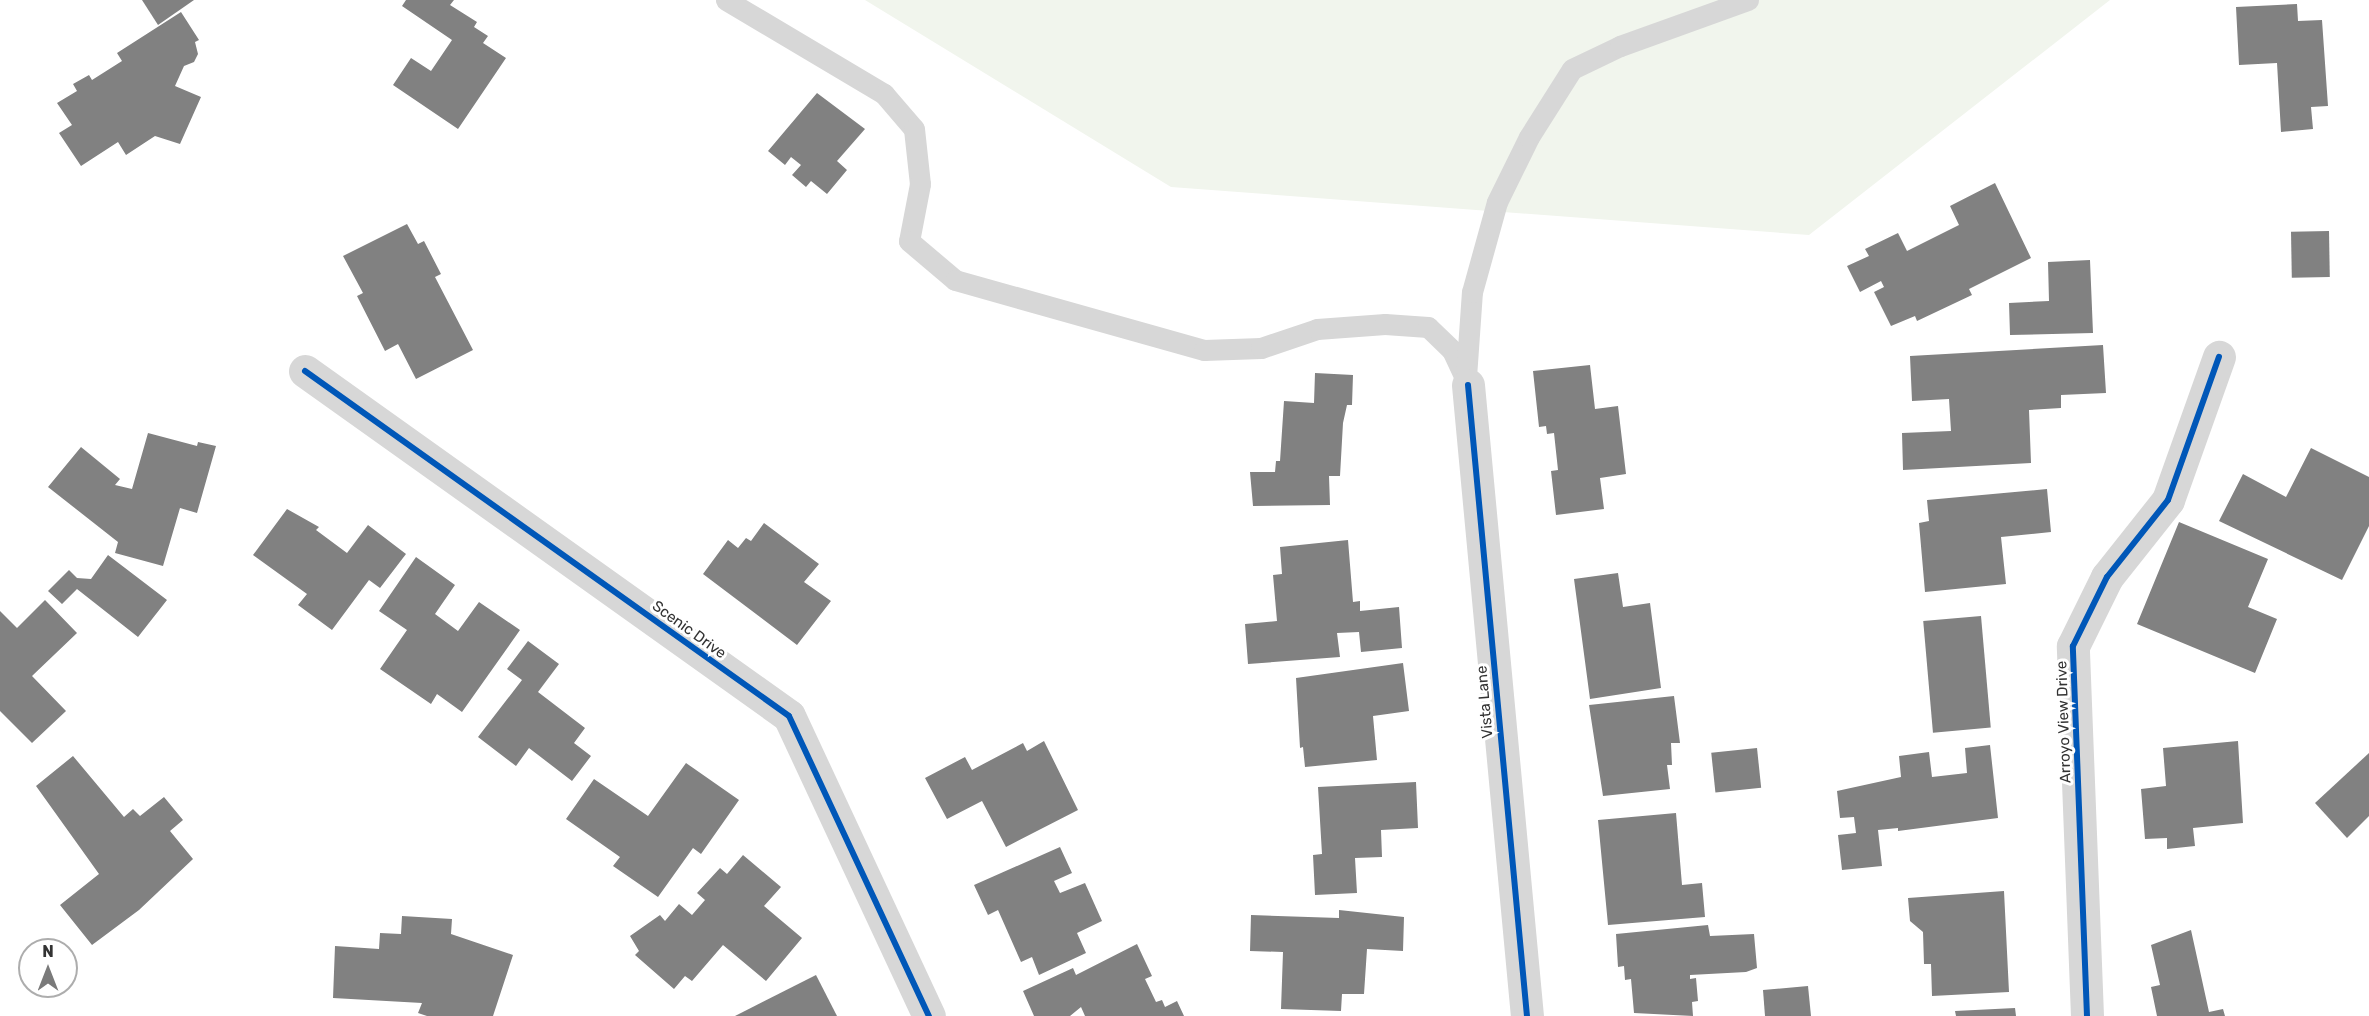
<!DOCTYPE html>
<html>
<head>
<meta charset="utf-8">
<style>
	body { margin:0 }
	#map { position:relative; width:2369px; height:1016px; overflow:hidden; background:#fff; font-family:Rubik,sans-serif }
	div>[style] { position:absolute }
	.green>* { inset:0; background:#f1f5ed }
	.building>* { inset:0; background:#818181; transform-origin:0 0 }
	.lane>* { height:21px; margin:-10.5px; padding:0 10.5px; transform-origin:10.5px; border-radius:10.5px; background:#d7d7d7 }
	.street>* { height:33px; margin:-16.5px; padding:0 16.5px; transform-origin:16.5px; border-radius:16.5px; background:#d7d7d7 }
	.cycleway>* { height:6px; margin:-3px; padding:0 3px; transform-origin:3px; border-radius:3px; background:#0057b8 }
	span { translate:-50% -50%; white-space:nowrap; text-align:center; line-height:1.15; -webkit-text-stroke:6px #fff; paint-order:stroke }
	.street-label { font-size:15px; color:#333 }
	.north { position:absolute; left:18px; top:938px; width:60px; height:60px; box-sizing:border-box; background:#fff; border:2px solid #adadad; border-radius:50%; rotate:0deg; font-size:16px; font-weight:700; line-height:24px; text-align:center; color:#333 }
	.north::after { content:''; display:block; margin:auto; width:21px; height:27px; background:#7a7a7a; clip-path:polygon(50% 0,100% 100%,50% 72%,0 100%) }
</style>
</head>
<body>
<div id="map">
	<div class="green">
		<i style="clip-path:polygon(865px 0,2110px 0,1809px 235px,1171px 187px)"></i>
	</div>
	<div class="building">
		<i style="clip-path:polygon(142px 0,194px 0,158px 25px)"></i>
		<i style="clip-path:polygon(406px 0,454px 0,450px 5px,477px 22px,474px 27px,488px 36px,483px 43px,506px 58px,458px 129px,393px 85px,411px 58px,431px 71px,452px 40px,402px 6px)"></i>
		<i style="clip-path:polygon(2297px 4px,2298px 21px,2322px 20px,2328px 106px,2311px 107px,2313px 129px,2281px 132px,2277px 63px,2239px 65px,2236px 7px)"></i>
		<i style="clip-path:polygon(181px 12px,199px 40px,195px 42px,198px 54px,194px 62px,184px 66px,175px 86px,201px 97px,180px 144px,155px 136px,126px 155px,118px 142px,81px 166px,59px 133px,72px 125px,57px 103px,77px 91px,73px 84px,89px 75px,92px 80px,122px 61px,117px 53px)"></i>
		<i style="clip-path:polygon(817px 93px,865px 129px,837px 161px,847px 170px,827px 194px,811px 181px,806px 187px,792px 175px,801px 165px,791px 157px,785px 165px,768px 151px)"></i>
		<i style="clip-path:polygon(1995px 183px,2031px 258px,1969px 289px,1972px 295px,1917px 321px,1915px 316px,1891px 326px,1874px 292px,1884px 287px,1881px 281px,1860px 292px,1847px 266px,1869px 256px,1865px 249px,1898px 233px,1907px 251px,1959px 225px,1950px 206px)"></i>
		<i style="clip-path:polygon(407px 224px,418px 244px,424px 241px,441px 274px,435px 277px,473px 350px,416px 379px,398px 344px,385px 351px,357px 296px,363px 293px,343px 256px)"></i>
		<i style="left:2329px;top:231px;width:46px;height:38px;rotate:89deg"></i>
		<i style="clip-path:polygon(2090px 260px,2093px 333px,2010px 335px,2009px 303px,2049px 301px,2048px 262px)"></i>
		<i style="clip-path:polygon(2103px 345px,2106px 393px,2061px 395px,2061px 408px,2029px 410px,2031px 463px,1903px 470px,1902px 433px,1951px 431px,1949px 399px,1912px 401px,1910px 356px)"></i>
		<i style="clip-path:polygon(1590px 365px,1595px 409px,1618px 406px,1626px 474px,1600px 478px,1604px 509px,1556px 515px,1551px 471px,1558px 470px,1554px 433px,1547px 434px,1546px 426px,1539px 427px,1533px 371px)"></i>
		<i style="clip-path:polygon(1315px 373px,1353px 375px,1352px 405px,1347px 405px,1343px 423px,1340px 476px,1329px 476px,1330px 505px,1253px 506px,1250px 472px,1275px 472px,1276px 461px,1280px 461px,1284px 401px,1314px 403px)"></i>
		<i style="clip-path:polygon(148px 433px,197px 446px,198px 442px,216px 446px,197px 513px,180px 508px,163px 566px,115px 553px,118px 542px,48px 487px,81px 447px,120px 479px,115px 485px,132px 489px)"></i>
		<i style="clip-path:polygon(2311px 448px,2369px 477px,2369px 526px,2342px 580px,2219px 521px,2243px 474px,2286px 497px)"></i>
		<i style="clip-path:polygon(2047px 489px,2051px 532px,2001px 537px,2006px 584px,1925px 592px,1919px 523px,1929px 521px,1927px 500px)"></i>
		<i style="clip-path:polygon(287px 509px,319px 527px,316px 530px,347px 553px,368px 525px,406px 554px,380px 588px,369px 580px,332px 630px,298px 605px,307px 594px,253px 555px)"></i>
		<i style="clip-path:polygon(2179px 522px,2268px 559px,2248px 607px,2277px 619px,2255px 673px,2137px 624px)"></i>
		<i style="clip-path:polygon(764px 523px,819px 564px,804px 582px,831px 601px,797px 645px,703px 574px,728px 540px,738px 548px,746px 538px,751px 541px)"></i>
		<i style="clip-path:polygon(1348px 540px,1353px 602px,1360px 601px,1360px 611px,1399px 607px,1402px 648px,1361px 652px,1359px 632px,1337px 633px,1340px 657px,1248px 664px,1245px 624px,1277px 621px,1273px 575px,1282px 574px,1280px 547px)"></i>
		<i style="clip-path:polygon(108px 555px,167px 600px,138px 637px,77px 589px,62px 604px,48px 591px,69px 570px,77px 578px,91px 579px)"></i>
		<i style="clip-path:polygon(416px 557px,455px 585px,435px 614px,458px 631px,479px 602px,520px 630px,462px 712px,437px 694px,431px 704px,380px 669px,407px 630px,379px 611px)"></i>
		<i style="clip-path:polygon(1618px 573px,1623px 607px,1650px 603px,1661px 688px,1590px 699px,1574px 579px)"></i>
		<i style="clip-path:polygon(45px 600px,77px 633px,32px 676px,66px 711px,32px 743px,0 711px,0 611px,17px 628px)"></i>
		<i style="left:1981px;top:616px;width:112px;height:58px;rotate:85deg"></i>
		<i style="clip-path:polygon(528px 641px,559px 664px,538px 692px,585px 728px,574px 743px,591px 756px,572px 781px,529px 748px,516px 766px,478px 737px,522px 680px,507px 669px)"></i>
		<i style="clip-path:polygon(1403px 663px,1409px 711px,1373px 716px,1377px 760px,1305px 767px,1303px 747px,1300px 748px,1296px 678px)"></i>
		<i style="clip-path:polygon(1674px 696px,1680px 743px,1671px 743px,1672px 765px,1667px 765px,1670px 789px,1603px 796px,1589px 705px)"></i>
		<i style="clip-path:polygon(1044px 741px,1078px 810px,1006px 847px,982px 801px,947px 819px,925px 778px,965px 757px,972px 770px,1023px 743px,1027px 751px)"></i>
		<i style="clip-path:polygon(2238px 741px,2243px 823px,2193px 828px,2195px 846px,2167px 849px,2167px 838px,2145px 839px,2141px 789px,2166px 786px,2163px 748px)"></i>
		<i style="clip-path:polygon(1990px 745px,1998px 818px,1898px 831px,1898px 828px,1878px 830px,1882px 866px,1842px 870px,1838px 835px,1856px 833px,1854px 817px,1840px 818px,1837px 791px,1901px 777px,1899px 756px,1929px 752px,1932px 777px,1967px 773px,1965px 748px)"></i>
		<i style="left:1757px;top:748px;width:40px;height:46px;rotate:84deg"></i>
		<i style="clip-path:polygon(2369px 753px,2369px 816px,2347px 838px,2315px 803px)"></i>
		<i style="clip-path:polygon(73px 756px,124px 817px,133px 809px,140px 816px,164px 797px,183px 820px,170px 831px,193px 859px,139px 910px,92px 945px,60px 905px,99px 874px,36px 786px)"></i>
		<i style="clip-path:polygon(686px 763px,739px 800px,701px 854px,693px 848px,658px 897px,613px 866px,620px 857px,566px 819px,594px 779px,648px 816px)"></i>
		<i style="clip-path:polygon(1416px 782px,1418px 828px,1381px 830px,1382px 857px,1355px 858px,1357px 893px,1315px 895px,1313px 855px,1322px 854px,1318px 787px)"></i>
		<i style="clip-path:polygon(1676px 813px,1682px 885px,1702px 883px,1705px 917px,1608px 925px,1598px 820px)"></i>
		<i style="clip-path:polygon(1060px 847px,1072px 873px,1054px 881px,1060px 893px,1085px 883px,1102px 921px,1077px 933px,1086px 953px,1039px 975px,1032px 957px,1021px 962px,998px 910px,988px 915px,974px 885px)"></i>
		<i style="clip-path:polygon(743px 855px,781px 887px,764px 906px,802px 938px,766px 981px,723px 945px,692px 981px,685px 976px,674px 989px,635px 955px,639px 951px,630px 936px,660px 915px,665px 921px,679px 904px,692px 915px,705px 900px,697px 893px,720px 868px,727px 874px)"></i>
		<i style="clip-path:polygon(2004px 891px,2009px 992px,1932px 996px,1931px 964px,1924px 964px,1923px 932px,1910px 921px,1908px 898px)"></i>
		<i style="clip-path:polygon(1339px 910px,1404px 917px,1403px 951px,1367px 949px,1364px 994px,1342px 994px,1341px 1011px,1281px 1009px,1283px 952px,1250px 951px,1251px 915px,1339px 918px)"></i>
		<i style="clip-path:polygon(402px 916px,452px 919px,451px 934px,513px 955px,493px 1016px,427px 1016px,418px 1013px,422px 1003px,333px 998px,335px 946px,379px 949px,380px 933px,401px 934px)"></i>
		<i style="clip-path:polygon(1708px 925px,1710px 936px,1754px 934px,1757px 968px,1746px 972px,1690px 975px,1690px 979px,1696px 978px,1698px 1001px,1692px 1002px,1693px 1016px,1634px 1013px,1631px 979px,1625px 980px,1624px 966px,1618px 967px,1616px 934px)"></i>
		<i style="clip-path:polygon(2191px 930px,2209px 1012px,2223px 1009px,2225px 1016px,2157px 1016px,2151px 987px,2160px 985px,2151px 945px)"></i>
		<i style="clip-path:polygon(1137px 944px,1152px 976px,1145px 979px,1156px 1002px,1162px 1000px,1165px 1007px,1177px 1001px,1184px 1016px,1085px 1016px,1081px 1007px,1070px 1016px,1034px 1016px,1023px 991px,1073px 968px,1076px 975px)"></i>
		<i style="clip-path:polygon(816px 975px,837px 1016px,735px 1016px)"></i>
		<i style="clip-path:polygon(1808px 986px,1811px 1016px,1765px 1016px,1763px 990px)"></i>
		<i style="clip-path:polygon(2015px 1008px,2016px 1016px,1956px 1016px,1955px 1011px)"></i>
	</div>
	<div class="lane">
		<i style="left:726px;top:0;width:184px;rotate:30.7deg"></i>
		<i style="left:884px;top:94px;width:46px;rotate:49.4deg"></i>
		<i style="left:914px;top:129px;width:55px;rotate:83.8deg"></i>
		<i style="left:920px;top:184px;width:58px;rotate:100.9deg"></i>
		<i style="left:909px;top:241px;width:60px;rotate:40.3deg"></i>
		<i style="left:955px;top:280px;width:259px;rotate:15.7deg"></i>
		<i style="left:1204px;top:350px;width:57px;rotate:-2deg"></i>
		<i style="left:1261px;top:348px;width:59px;rotate:-18.7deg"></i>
		<i style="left:1317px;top:329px;width:68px;rotate:-4.2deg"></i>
		<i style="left:1385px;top:324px;width:43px;rotate:4deg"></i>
		<i style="left:1428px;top:327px;width:33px;rotate:44deg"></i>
		<i style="left:1452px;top:350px;width:38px;rotate:65deg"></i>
		<i style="left:1466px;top:377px;width:85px;rotate:-86deg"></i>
		<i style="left:1472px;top:292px;width:93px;rotate:-74.5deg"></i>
		<i style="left:1497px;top:202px;width:72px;rotate:-63.8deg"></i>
		<i style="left:1529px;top:137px;width:80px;rotate:-57.7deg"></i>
		<i style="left:1572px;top:69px;width:53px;rotate:-25.6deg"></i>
		<i style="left:1620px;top:46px;width:136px;rotate:-19.8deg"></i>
	</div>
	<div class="street">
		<i style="left:305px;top:371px;width:594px;rotate:35.48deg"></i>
		<i style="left:789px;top:716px;width:331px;rotate:65deg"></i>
		<i style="left:1468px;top:385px;width:634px;rotate:84.66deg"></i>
		<i style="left:2087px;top:1016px;width:370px;rotate:-92.2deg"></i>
		<i style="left:2073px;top:646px;width:77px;rotate:-63.8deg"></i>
		<i style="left:2107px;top:577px;width:98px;rotate:-51.6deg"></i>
		<i style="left:2168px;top:500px;width:152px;rotate:-70.4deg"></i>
	</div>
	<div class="cycleway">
		<i style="left:305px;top:371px;width:594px;rotate:35.48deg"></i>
		<i style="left:789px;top:716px;width:331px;rotate:65deg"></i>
		<i style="left:1468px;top:385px;width:634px;rotate:84.66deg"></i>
		<i style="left:2087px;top:1016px;width:370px;rotate:-92.2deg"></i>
		<i style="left:2073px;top:646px;width:77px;rotate:-63.8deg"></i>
		<i style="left:2107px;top:577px;width:98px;rotate:-51.6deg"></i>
		<i style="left:2168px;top:500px;width:152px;rotate:-70.4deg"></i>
	</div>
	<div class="street-label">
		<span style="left:689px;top:630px;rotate:36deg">Scenic Drive</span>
		<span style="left:1485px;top:702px;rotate:-95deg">Vista Lane</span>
		<span style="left:2064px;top:722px;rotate:-92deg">Arroyo View Drive</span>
	</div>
	<div class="north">N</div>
</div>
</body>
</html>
